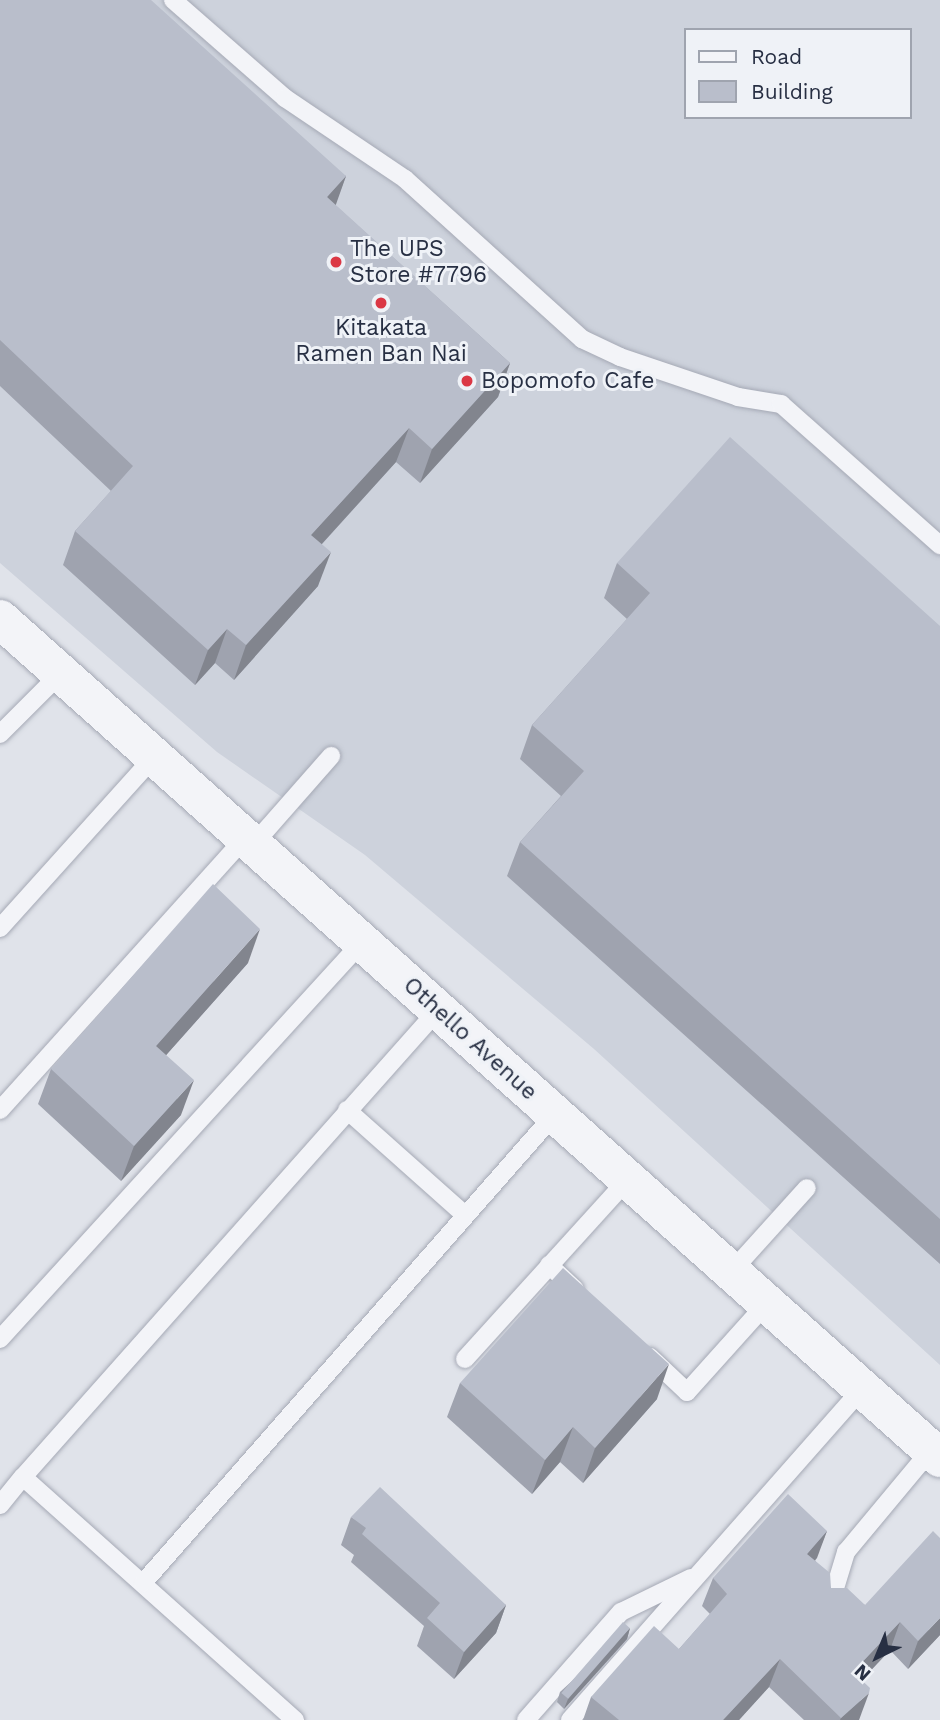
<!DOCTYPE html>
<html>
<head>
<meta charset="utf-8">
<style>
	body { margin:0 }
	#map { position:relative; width:940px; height:1720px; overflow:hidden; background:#e0e3ea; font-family:"Work Sans",sans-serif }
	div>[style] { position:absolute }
	.built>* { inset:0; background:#cdd2dc }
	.roads { filter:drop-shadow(0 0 2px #a5a9b5) drop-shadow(0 0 2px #a5a9b5) }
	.service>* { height:18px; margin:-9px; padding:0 9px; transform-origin:9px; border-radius:9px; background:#f3f4f8 }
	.tertiary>* { height:38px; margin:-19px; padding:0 19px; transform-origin:19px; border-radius:19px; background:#f3f4f8 }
	.wall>* { inset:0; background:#9fa3af }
	.shaded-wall>* { inset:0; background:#82858e }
	.building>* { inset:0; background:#b9becb; transform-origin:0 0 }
	.dots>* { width:19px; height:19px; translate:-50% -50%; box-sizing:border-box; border:4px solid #eff2f7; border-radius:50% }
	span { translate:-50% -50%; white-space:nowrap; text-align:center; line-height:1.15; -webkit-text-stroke:6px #eff2f7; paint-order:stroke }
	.poi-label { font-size:23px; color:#272f43 }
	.left { translate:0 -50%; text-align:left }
	.street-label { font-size:23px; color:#272f43 }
	.legend { position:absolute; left:684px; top:28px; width:228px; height:91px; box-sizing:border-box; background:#eff2f7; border:2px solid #9fa4af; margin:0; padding:9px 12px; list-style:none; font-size:21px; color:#272f43 }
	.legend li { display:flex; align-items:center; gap:14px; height:35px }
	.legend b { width:35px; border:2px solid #9fa4af }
	.north { position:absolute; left:842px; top:1622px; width:70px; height:70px; -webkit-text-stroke:5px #eff2f7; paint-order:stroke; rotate:223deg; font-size:19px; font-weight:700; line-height:28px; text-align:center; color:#272f43 }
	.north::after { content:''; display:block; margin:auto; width:24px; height:32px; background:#272f43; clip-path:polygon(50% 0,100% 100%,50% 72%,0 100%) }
</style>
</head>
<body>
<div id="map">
	<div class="built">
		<i style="clip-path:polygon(evenodd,0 0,940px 0,940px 1365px,594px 1049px,365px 855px,217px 752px,0 563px,0 0,686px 30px,910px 30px,910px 117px,686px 117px,686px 30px)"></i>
	</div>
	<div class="roads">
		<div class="service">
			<i style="left:173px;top:0;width:149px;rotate:41.2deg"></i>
			<i style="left:285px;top:98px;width:145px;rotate:34deg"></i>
			<i style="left:405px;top:179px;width:239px;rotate:42.1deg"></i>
			<i style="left:582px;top:339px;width:42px;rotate:25.3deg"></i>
			<i style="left:620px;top:357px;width:125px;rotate:18.7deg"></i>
			<i style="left:738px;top:397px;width:44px;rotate:9.2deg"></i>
			<i style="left:781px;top:404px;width:213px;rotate:41.6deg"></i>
			<i style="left:0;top:734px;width:85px;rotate:-45deg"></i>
			<i style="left:252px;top:846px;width:120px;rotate:-48.7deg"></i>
			<i style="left:0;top:928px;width:232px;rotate:-48deg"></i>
			<i style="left:0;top:1110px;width:365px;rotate:-48deg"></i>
			<i style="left:347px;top:1110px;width:158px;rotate:41.7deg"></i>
			<i style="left:549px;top:1265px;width:35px;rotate:43deg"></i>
			<i style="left:731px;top:1272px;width:113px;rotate:-47.9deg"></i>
			<i style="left:0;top:1339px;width:537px;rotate:-47.64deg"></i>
			<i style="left:650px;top:1357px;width:51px;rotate:43.4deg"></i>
			<i style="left:687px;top:1392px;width:118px;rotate:-48.1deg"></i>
			<i style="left:465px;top:1359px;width:243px;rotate:-47.8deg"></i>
			<i style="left:23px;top:1477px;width:625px;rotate:-48.37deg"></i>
			<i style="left:0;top:1505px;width:36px;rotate:-51deg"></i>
			<i style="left:23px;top:1477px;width:365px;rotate:41.8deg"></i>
			<i style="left:143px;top:1583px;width:623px;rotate:-48.71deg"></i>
			<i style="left:829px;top:1608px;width:59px;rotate:-73.1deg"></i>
			<i style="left:846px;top:1552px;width:133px;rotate:-50.2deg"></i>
			<i style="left:526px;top:1720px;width:144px;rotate:-48.7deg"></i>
			<i style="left:621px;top:1612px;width:78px;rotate:-25.9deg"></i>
			<i style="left:570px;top:1720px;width:441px;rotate:-48.6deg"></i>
		</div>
		<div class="tertiary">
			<i style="left:0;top:619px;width:1260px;rotate:41.75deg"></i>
		</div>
	</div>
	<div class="wall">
		<i style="clip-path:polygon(0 0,346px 176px,335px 205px,510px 363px,498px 397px,420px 483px,396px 462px,322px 544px,318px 586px,234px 680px,215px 663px,195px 685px,63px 565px,75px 531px,111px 491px,0 386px)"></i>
		<i style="clip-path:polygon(617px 563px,940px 626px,940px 1264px,507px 876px,520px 842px,561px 796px,520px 759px,532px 725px,627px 619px,604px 598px)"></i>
		<i style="clip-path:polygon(248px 963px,166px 1055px,181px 1115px,121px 1181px,38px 1104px,51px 1069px)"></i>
		<i style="clip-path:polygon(460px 1383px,657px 1399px,583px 1483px,560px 1462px,532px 1494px,447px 1417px)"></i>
		<i style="clip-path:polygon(351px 1517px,506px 1605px,496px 1633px,454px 1679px,417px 1646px,424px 1626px,351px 1562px,354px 1555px,341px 1545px)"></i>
		<i style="clip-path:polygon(827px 1531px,815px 1560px,831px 1588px,865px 1605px,940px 1635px,908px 1669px,890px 1650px,862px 1680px,859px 1720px,804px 1720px,769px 1687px,739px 1720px,583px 1720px,591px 1697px,679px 1649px,710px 1614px,702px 1606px,713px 1578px)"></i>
		<i style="clip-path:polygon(630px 1628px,627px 1639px,564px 1709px,557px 1702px,560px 1692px)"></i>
	</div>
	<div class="shaded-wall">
		<i style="clip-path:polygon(346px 176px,334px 210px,327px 197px)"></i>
		<i style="clip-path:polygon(510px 363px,498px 397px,420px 483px,432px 449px)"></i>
		<i style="clip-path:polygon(409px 428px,396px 462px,299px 569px,311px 535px)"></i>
		<i style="clip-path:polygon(331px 552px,318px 586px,234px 680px,246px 645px)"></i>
		<i style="clip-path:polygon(227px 629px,215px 663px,195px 685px,208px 650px)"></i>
		<i style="clip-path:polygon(260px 929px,248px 963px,144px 1080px,156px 1046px)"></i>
		<i style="clip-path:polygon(194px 1080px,181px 1115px,121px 1181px,134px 1146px)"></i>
		<i style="clip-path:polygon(669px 1364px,657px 1399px,583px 1483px,595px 1448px)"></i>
		<i style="clip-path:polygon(573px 1427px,560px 1462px,532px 1494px,545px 1460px)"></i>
		<i style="clip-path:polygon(827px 1531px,817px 1558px,797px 1582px,807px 1554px)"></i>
		<i style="clip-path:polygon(506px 1605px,496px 1633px,454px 1679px,464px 1652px)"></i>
		<i style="clip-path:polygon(940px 1618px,940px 1635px,908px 1669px,918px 1641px)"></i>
		<i style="clip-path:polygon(900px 1622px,890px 1650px,843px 1700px,853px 1672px)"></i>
		<i style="clip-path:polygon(630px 1628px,627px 1639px,564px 1709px,568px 1699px)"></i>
		<i style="clip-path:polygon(780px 1659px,769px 1687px,739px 1720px,723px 1720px)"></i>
		<i style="clip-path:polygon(869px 1693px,859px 1720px,840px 1720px,841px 1718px)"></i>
	</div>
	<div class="building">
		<i style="clip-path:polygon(0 0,151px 0,346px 176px,327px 197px,510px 363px,432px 449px,409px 428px,311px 535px,331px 552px,246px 645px,227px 629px,208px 650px,75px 531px,133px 466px,0 340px)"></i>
		<i style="clip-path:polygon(730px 437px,940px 626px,940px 1219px,520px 842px,584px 771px,532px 725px,650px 593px,617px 563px)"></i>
		<i style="clip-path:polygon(213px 884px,260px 929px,156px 1046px,194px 1080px,134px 1146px,51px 1069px)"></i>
		<i style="clip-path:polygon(563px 1268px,669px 1364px,595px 1448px,573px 1427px,545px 1460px,460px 1383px)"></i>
		<i style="clip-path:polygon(380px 1487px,506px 1605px,464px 1652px,427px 1618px,440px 1603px,362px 1534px,366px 1528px,351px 1517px)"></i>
		<i style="clip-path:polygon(788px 1494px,827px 1531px,807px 1554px,830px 1573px,831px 1588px,847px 1588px,865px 1605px,933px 1531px,940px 1538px,940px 1618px,918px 1641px,900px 1622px,853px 1672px,870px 1688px,869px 1693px,841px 1718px,780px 1659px,723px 1720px,619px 1720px,591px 1697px,654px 1626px,679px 1649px,727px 1594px,713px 1578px)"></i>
		<i style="left:623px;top:1622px;width:9px;height:94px;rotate:41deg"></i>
	</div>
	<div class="dots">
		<i style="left:336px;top:262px;background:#db3845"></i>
		<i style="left:381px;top:303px;background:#db3845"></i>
		<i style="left:467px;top:381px;background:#db3845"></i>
	</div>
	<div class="poi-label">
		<span class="left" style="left:350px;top:262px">The UPS<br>Store #7796</span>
		<span style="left:381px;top:341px">Kitakata<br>Ramen Ban Nai</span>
		<span class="left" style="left:481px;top:381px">Bopomofo Cafe</span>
	</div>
	<div class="street-label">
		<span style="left:470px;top:1039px;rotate:42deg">Othello Avenue</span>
	</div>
	<ul class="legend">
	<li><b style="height:9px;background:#f3f4f8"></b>Road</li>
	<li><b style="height:19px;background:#b9becb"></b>Building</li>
	</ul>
	<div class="north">N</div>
</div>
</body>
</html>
